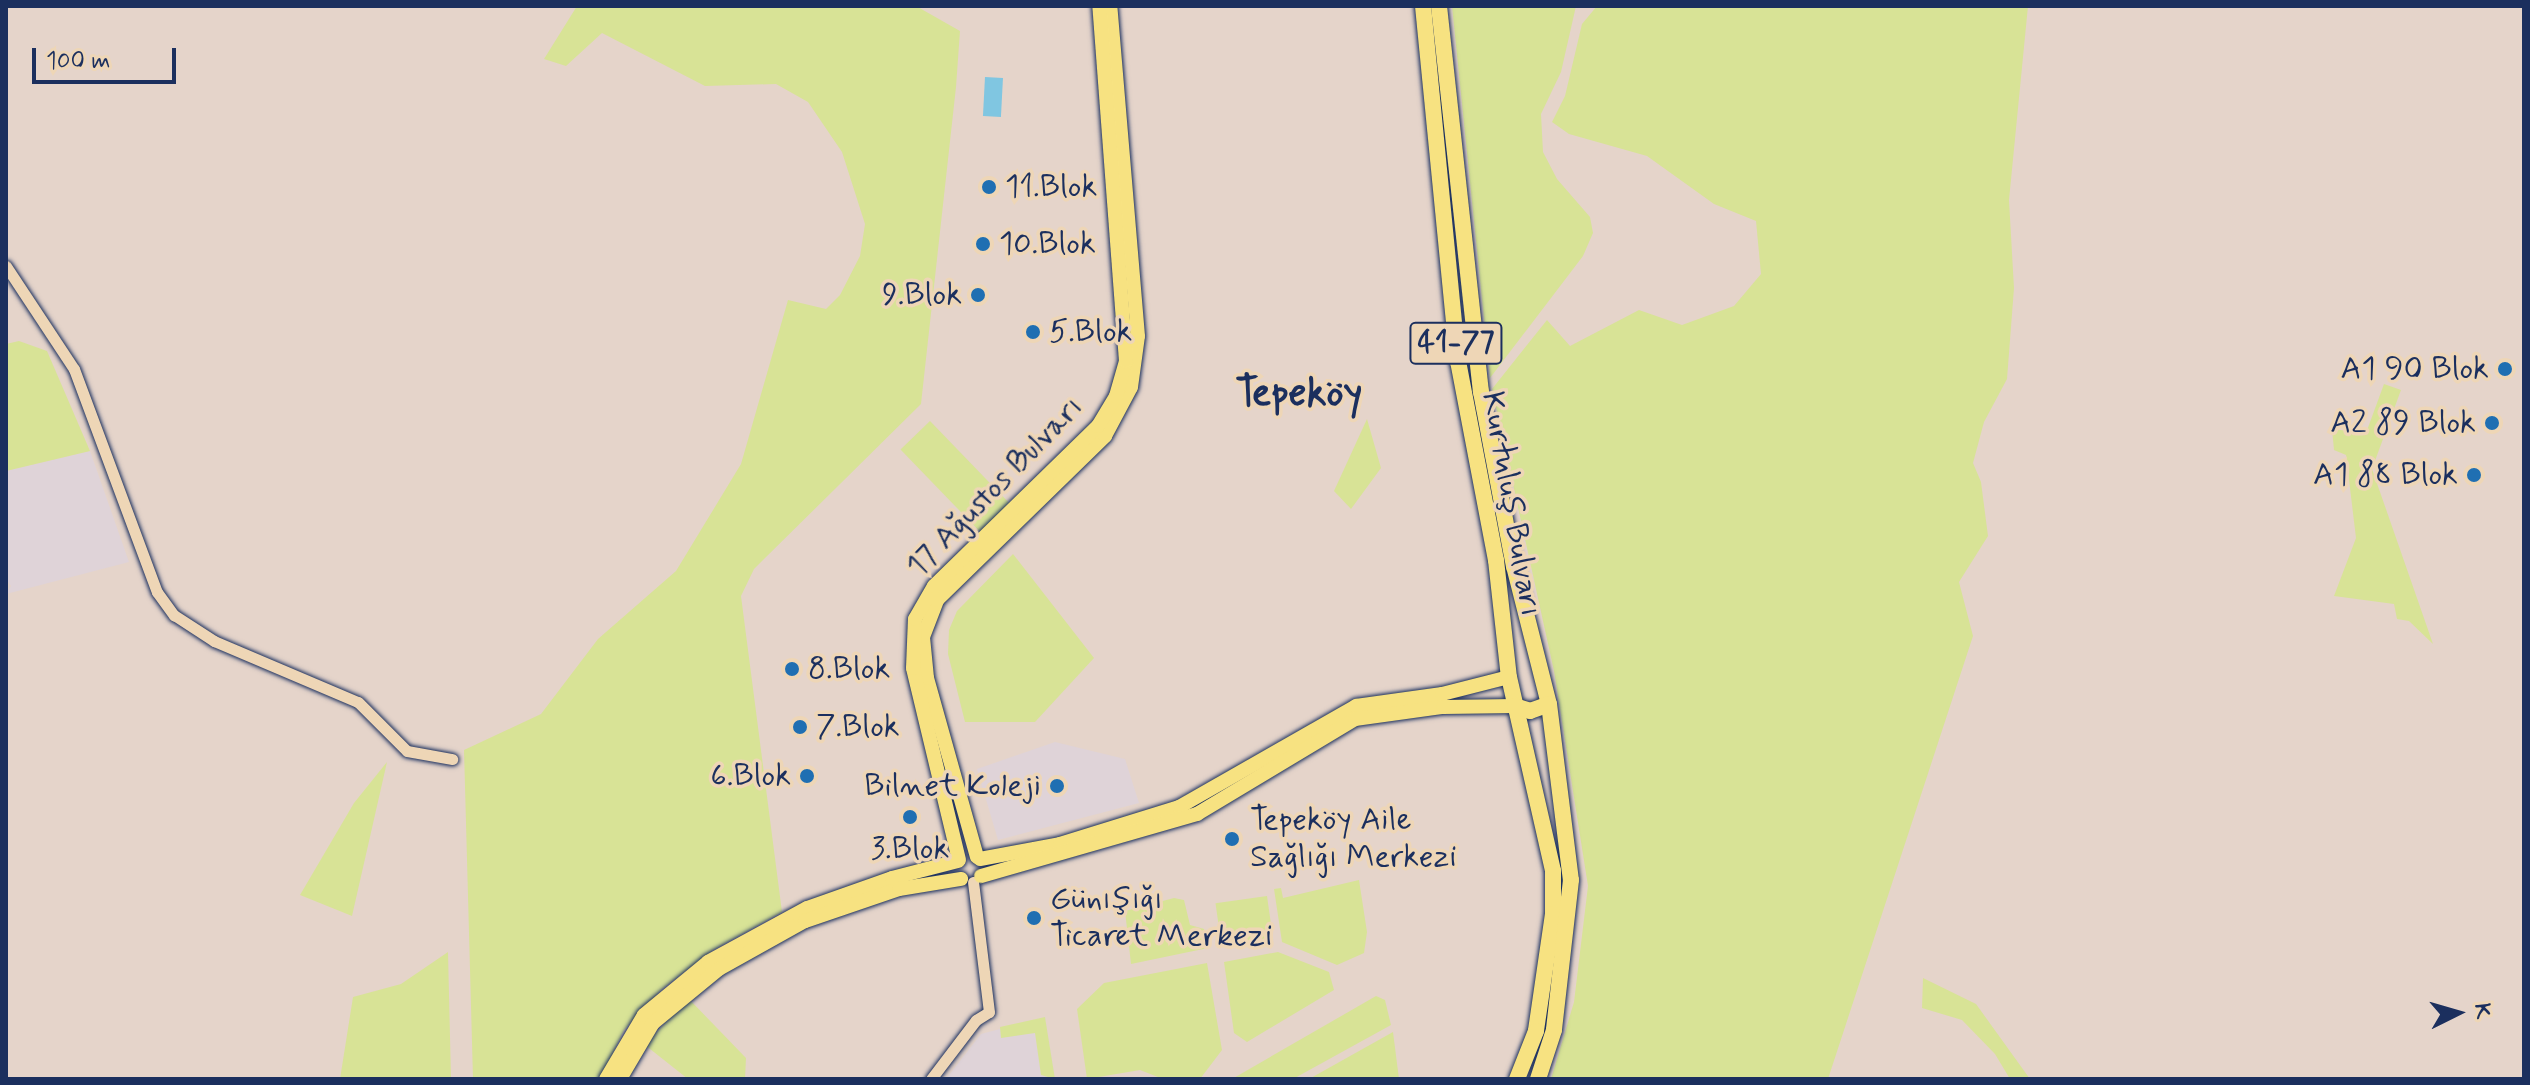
<!DOCTYPE html>
<html>
<head>
<meta charset="utf-8">
<style>
	body { margin:0 }
	#map { position:relative; width:2530px; height:1085px; overflow:hidden; background:#e5d4ca; font-family:Mynerve,sans-serif }
	div>[style] { position:absolute }
	.built>* { inset:0; background:#dfd3d8 }
	.green>* { inset:0; background:#d8e396; transform-origin:0 0 }
	.water>* { inset:0; background:#80c6e1; transform-origin:0 0 }
	.roads { filter:drop-shadow(0 0 2px #1b2f5e) drop-shadow(0 0 2px #1b2f5e) }
	.minor>* { height:11px; margin:-5.5px; padding:0 5.5px; transform-origin:5.5px; border-radius:5.5px; background:#eed6b6 }
	.major>* { height:14px; margin:-7px; padding:0 7px; transform-origin:7px; border-radius:7px; background:#f7e281 }
	.highway>* { height:16px; margin:-8px; padding:0 8px; transform-origin:8px; border-radius:8px; background:#f7e281 }
	.dots>* { width:22px; height:22px; translate:-50% -50%; box-sizing:border-box; border:4px solid #eed6b6; border-radius:50% }
	span { translate:-50% -50%; white-space:nowrap; text-align:center; line-height:1.15; -webkit-text-stroke:7px #eed6b6; paint-order:stroke }
	.shield-label span { padding:2px 6px; background:#eed6b6; border:2px solid; border-radius:6px; -webkit-text-stroke-width:0 }
	.shield-label { font-size:30px; color:#1b2f5e; font-weight:700 }
	.poi-label { font-size:32px; color:#1b2f5e }
	.left { translate:0 -50%; text-align:left }
	.right { translate:-100% -50%; text-align:right }
	.street-label { font-size:32px; color:#1b2f5e }
	.district-label { font-size:40px; color:#1b2f5e; font-weight:700 }
	.frame { position:absolute; inset:0; border:8px solid #1b2f5e; pointer-events:none }
	.north { position:absolute; left:2418px; top:973px; width:80px; height:80px; -webkit-text-stroke:6px #eed6b6; paint-order:stroke; rotate:85deg; font-size:22px; font-weight:700; line-height:32px; text-align:center; color:#1b2f5e }
	.north::after { content:''; display:block; margin:auto; width:28px; height:36px; background:#1b2f5e; clip-path:polygon(50% 0,100% 100%,50% 72%,0 100%) }
	.scale { position:absolute; left:32px; top:48px; width:144px; height:36px; box-sizing:border-box; border:4px solid #1b2f5e; border-top:0; padding-left:10px; font-size:24px; line-height:28px; white-space:nowrap; color:#1b2f5e; -webkit-text-stroke:6px #eed6b6; paint-order:stroke }
</style>
</head>
<body>
<div id="map">
	<div class="built">
		<i style="clip-path:polygon(90px 451px,129px 562px,6px 594px,11px 586px,6px 579px,6px 471px)"></i>
		<i style="clip-path:polygon(1055px 742px,1125px 759px,1139px 803px,998px 840px,977px 769px)"></i>
		<i style="clip-path:polygon(1045px 1017px,1055px 1079px,946px 1079px,981px 1034px)"></i>
	</div>
	<div class="green">
		<i style="clip-path:polygon(577px 6px,916px 6px,960px 31px,956px 87px,921px 404px,754px 569px,741px 596px,782px 912px,713px 950px,662px 989px,624px 1030px,600px 1079px,473px 1079px,464px 750px,541px 714px,598px 639px,676px 571px,741px 464px,788px 300px,826px 309px,840px 295px,860px 256px,865px 224px,842px 152px,808px 102px,776px 84px,705px 86px,602px 33px,566px 66px,544px 59px)"></i>
		<i style="clip-path:polygon(1452px 6px,1576px 6px,1561px 72px,1541px 114px,1543px 152px,1557px 179px,1590px 217px,1593px 233px,1583px 256px,1490px 378px)"></i>
		<i style="clip-path:polygon(1597px 6px,2028px 6px,2009px 200px,2014px 288px,2007px 379px,1984px 422px,1973px 463px,1981px 482px,1988px 536px,1959px 582px,1973px 636px,1828px 1079px,1551px 1079px,1574px 1002px,1588px 886px,1554px 671px,1492px 389px,1547px 320px,1570px 346px,1639px 310px,1682px 325px,1734px 306px,1761px 274px,1756px 221px,1714px 204px,1647px 156px,1569px 134px,1552px 122px,1565px 96px,1582px 24px)"></i>
		<i style="clip-path:polygon(19px 341px,47px 351px,90px 451px,6px 471px,6px 344px)"></i>
		<i style="clip-path:polygon(2384px 384px,2401px 390px,2372px 469px,2433px 644px,2409px 621px,2397px 619px,2394px 604px,2334px 596px,2356px 538px,2346px 455px,2334px 450px,2332px 429px,2366px 433px)"></i>
		<i style="clip-path:polygon(1367px 419px,1381px 468px,1351px 509px,1334px 491px)"></i>
		<i style="left:930px;top:421px;width:115px;height:41px;rotate:46deg"></i>
		<i style="clip-path:polygon(1013px 554px,1094px 658px,1035px 722px,965px 722px,948px 654px,949px 630px,957px 611px)"></i>
		<i style="clip-path:polygon(387px 762px,352px 916px,300px 895px,354px 803px)"></i>
		<i style="clip-path:polygon(1359px 880px,1367px 932px,1364px 953px,1337px 965px,1282px 942px,1274px 889px,1281px 888px,1283px 898px)"></i>
		<i style="left:1267px;top:896px;width:44px;height:52px;rotate:82deg"></i>
		<i style="clip-path:polygon(1174px 898px,1184px 900px,1190px 925px,1204px 929px,1208px 948px,1131px 964px,1125px 911px)"></i>
		<i style="clip-path:polygon(448px 952px,451px 1079px,340px 1079px,353px 997px,401px 984px)"></i>
		<i style="clip-path:polygon(1278px 952px,1329px 972px,1334px 990px,1247px 1042px,1234px 1033px,1224px 962px)"></i>
		<i style="clip-path:polygon(1207px 963px,1222px 1050px,1200px 1079px,1163px 1079px,1140px 1070px,1087px 1079px,1077px 1009px,1104px 983px)"></i>
		<i style="clip-path:polygon(1923px 978px,1976px 1004px,2030px 1079px,2010px 1079px,1995px 1054px,1962px 1020px,1922px 1008px)"></i>
		<i style="clip-path:polygon(1376px 996px,1385px 1000px,1391px 1025px,1293px 1079px,1232px 1079px)"></i>
		<i style="clip-path:polygon(688px 998px,746px 1058px,745px 1079px,688px 1079px,645px 1045px)"></i>
		<i style="clip-path:polygon(1045px 1017px,1055px 1079px,1041px 1075px,1035px 1033px,1001px 1038px,1000px 1027px)"></i>
		<i style="clip-path:polygon(1393px 1032px,1399px 1079px,1309px 1079px)"></i>
	</div>
	<div class="water">
		<i style="left:985px;top:77px;width:18px;height:39px;rotate:3deg"></i>
	</div>
	<div class="roads">
		<div class="minor">
			<i style="left:6px;top:266px;width:123px;rotate:56.6deg"></i>
			<i style="left:74px;top:369px;width:238px;rotate:69.6deg"></i>
			<i style="left:157px;top:592px;width:29px;rotate:54deg"></i>
			<i style="left:174px;top:615px;width:48px;rotate:33deg"></i>
			<i style="left:214px;top:641px;width:156px;rotate:23deg"></i>
			<i style="left:358px;top:702px;width:69px;rotate:45deg"></i>
			<i style="left:407px;top:751px;width:46px;rotate:10.1deg"></i>
			<i style="left:931px;top:1079px;width:74px;rotate:-52.7deg"></i>
			<i style="left:976px;top:1020px;width:15px;rotate:-32deg"></i>
			<i style="left:989px;top:1012px;width:131px;rotate:-97deg"></i>
		</div>
		<div class="major">
			<i style="left:977px;top:857px;width:186px;rotate:-105.6deg"></i>
			<i style="left:927px;top:678px;width:41px;rotate:-95.6deg"></i>
			<i style="left:923px;top:637px;width:40px;rotate:-69deg"></i>
			<i style="left:937px;top:600px;width:235px;rotate:-44.3deg"></i>
			<i style="left:1105px;top:436px;width:55px;rotate:-62deg"></i>
			<i style="left:1131px;top:387px;width:51px;rotate:-82.2deg"></i>
			<i style="left:1138px;top:336px;width:331px;rotate:-94.8deg"></i>
			<i style="left:980px;top:859px;width:81px;rotate:-10.6deg"></i>
			<i style="left:1060px;top:844px;width:125px;rotate:-17.3deg"></i>
			<i style="left:1179px;top:807px;width:204px;rotate:-29.7deg"></i>
			<i style="left:1356px;top:706px;width:87px;rotate:-7.9deg"></i>
			<i style="left:1442px;top:694px;width:69px;rotate:-14.2deg"></i>
			<i style="left:959px;top:860px;width:197px;rotate:-103.5deg"></i>
			<i style="left:913px;top:668px;width:49px;rotate:-87.7deg"></i>
			<i style="left:915px;top:619px;width:38px;rotate:-60deg"></i>
			<i style="left:934px;top:586px;width:229px;rotate:-44.3deg"></i>
			<i style="left:1098px;top:426px;width:35px;rotate:-59deg"></i>
			<i style="left:1116px;top:396px;width:36px;rotate:-74deg"></i>
			<i style="left:1126px;top:361px;width:356px;rotate:-94.3deg"></i>
			<i style="left:981px;top:876px;width:225px;rotate:-16deg"></i>
			<i style="left:1197px;top:814px;width:184px;rotate:-31deg"></i>
			<i style="left:1355px;top:719px;width:89px;rotate:-7.8deg"></i>
			<i style="left:1443px;top:707px;width:72px;rotate:-0.8deg"></i>
			<i style="left:606px;top:1079px;width:74px;rotate:-59.3deg"></i>
			<i style="left:644px;top:1015px;width:83px;rotate:-39.6deg"></i>
			<i style="left:708px;top:962px;width:113px;rotate:-28.6deg"></i>
			<i style="left:807px;top:908px;width:90px;rotate:-19.4deg"></i>
			<i style="left:892px;top:878px;width:68px;rotate:-14.4deg"></i>
			<i style="left:620px;top:1079px;width:65px;rotate:-59.5deg"></i>
			<i style="left:653px;top:1023px;width:85px;rotate:-39.3deg"></i>
			<i style="left:719px;top:969px;width:98px;rotate:-29.2deg"></i>
			<i style="left:805px;top:921px;width:99px;rotate:-18.8deg"></i>
			<i style="left:899px;top:889px;width:63px;rotate:-9.2deg"></i>
		</div>
		<div class="highway">
			<i style="left:1423px;top:6px;width:357px;rotate:84.4deg"></i>
			<i style="left:1458px;top:361px;width:203px;rotate:79.2deg"></i>
			<i style="left:1496px;top:560px;width:118px;rotate:83.7deg"></i>
			<i style="left:1509px;top:677px;width:199px;rotate:77.2deg"></i>
			<i style="left:1553px;top:871px;width:43px;rotate:90deg"></i>
			<i style="left:1553px;top:914px;width:118px;rotate:98.3deg"></i>
			<i style="left:1536px;top:1031px;width:52px;rotate:111.6deg"></i>
			<i style="left:1439px;top:6px;width:388px;rotate:83.8deg"></i>
			<i style="left:1481px;top:392px;width:177px;rotate:79.3deg"></i>
			<i style="left:1514px;top:566px;width:142px;rotate:75.8deg"></i>
			<i style="left:1549px;top:704px;width:177px;rotate:82.9deg"></i>
			<i style="left:1571px;top:880px;width:151px;rotate:96.5deg"></i>
			<i style="left:1554px;top:1030px;width:52px;rotate:108.1deg"></i>
			<i style="left:1515px;top:706px;width:16px;rotate:18deg"></i>
			<i style="left:1530px;top:711px;width:20px;rotate:-20deg"></i>
		</div>
	</div>
	<div class="dots">
		<i style="left:989px;top:187px;background:#1f6fb2"></i>
		<i style="left:983px;top:244px;background:#1f6fb2"></i>
		<i style="left:978px;top:295px;background:#1f6fb2"></i>
		<i style="left:1033px;top:332px;background:#1f6fb2"></i>
		<i style="left:2505px;top:369px;background:#1f6fb2"></i>
		<i style="left:2492px;top:423px;background:#1f6fb2"></i>
		<i style="left:2474px;top:475px;background:#1f6fb2"></i>
		<i style="left:792px;top:669px;background:#1f6fb2"></i>
		<i style="left:800px;top:727px;background:#1f6fb2"></i>
		<i style="left:807px;top:776px;background:#1f6fb2"></i>
		<i style="left:1057px;top:786px;background:#1f6fb2"></i>
		<i style="left:910px;top:817px;background:#1f6fb2"></i>
		<i style="left:1232px;top:839px;background:#1f6fb2"></i>
		<i style="left:1034px;top:918px;background:#1f6fb2"></i>
	</div>
	<div class="shield-label">
		<span style="left:1456px;top:343px">41-77</span>
	</div>
	<div class="poi-label">
		<span class="left" style="left:1005px;top:187px">11.Blok</span>
		<span class="left" style="left:999px;top:244px">10.Blok</span>
		<span class="right" style="left:962px;top:295px">9.Blok</span>
		<span class="left" style="left:1049px;top:332px">5.Blok</span>
		<span class="right" style="left:2489px;top:369px">A1 90 Blok</span>
		<span class="right" style="left:2476px;top:423px">A2 89 Blok</span>
		<span class="right" style="left:2458px;top:475px">A1 88 Blok</span>
		<span class="left" style="left:808px;top:669px">8.Blok</span>
		<span class="left" style="left:816px;top:727px">7.Blok</span>
		<span class="right" style="left:791px;top:776px">6.Blok</span>
		<span class="right" style="left:1041px;top:786px">Bilnet Koleji</span>
		<span class="left" style="left:1250px;top:839px">Tepeköy Aile<br>Sağlığı Merkezi</span>
		<span style="left:910px;top:849px">3.Blok</span>
		<span class="left" style="left:1050px;top:918px">Günışığı<br>Ticaret Merkezi</span>
	</div>
	<div class="street-label">
		<span style="left:995px;top:487px;rotate:-46deg">17 Ağustos Bulvarı</span>
		<span style="left:1511px;top:504px;rotate:80deg">Kurtuluş Bulvarı</span>
	</div>
	<div class="district-label">
		<span style="left:1299px;top:394px">Tepeköy</span>
	</div>
	<div class="frame"></div>
	<div class="north">K</div>
	<div class="scale">100 m</div>
</div>
</body>
</html>
